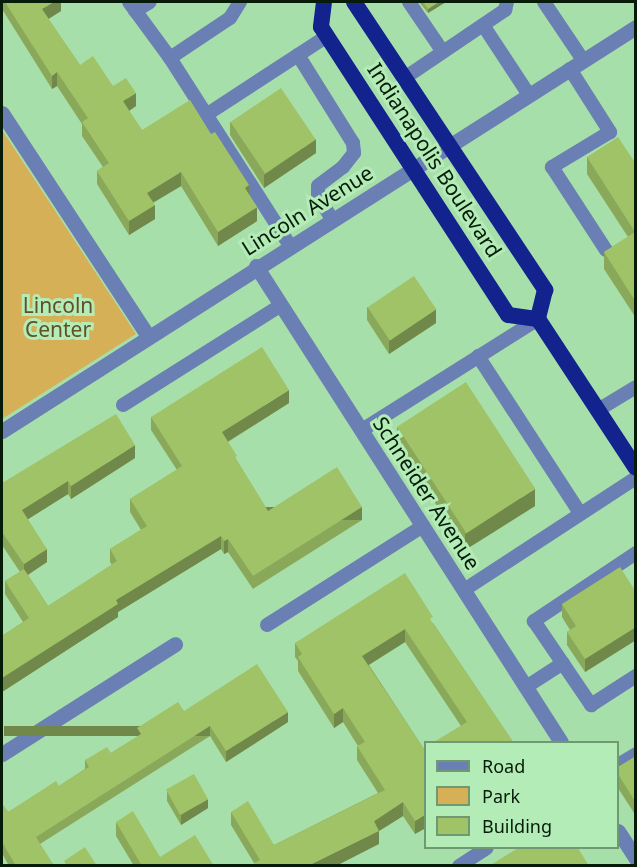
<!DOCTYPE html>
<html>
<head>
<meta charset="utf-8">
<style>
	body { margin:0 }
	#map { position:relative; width:637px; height:867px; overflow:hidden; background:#a7dfaa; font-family:"Noto Sans",sans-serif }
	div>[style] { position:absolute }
	.green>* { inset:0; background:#d6b056 }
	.service>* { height:14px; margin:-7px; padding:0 7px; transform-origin:7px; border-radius:7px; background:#6a7fb3 }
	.minor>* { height:15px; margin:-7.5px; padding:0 7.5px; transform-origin:7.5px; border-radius:7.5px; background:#6a7fb3 }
	.trunk>* { height:16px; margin:-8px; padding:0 8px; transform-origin:8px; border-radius:8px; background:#12238e }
	.wall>* { inset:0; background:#8aa859 }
	.shaded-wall>* { inset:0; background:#708849; transform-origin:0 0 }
	.building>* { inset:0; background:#a0c368; transform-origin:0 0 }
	span { translate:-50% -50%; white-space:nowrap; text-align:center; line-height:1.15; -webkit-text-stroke:6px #b4ecb7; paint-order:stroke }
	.street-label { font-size:21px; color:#061c09 }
	.park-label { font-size:21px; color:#614f27 }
	.frame { position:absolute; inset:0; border:3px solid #061c09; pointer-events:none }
	.legend { position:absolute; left:424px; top:741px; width:195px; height:108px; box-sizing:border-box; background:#b4ecb7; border:2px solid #6e9971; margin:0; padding:8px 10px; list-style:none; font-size:18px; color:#061c09 }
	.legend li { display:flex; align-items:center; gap:12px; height:30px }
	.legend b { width:30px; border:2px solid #6e9971 }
</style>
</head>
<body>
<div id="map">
	<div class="green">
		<i style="clip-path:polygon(2px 130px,136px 334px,2px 419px)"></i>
	</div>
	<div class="service">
		<i style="left:129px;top:2px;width:69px;rotate:53.8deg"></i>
		<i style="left:170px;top:58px;width:223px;rotate:57.4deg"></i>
		<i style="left:409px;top:2px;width:60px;rotate:55.8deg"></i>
		<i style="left:544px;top:2px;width:70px;rotate:56.1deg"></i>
		<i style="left:135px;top:11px;width:17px;rotate:-31deg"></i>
		<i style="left:483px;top:25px;width:84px;rotate:56.7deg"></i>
		<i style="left:298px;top:55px;width:104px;rotate:58deg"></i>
		<i style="left:353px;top:143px;width:10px;rotate:84deg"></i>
		<i style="left:354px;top:153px;width:18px;rotate:128deg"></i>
		<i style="left:343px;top:167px;width:31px;rotate:143deg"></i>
		<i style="left:318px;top:186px;width:10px;rotate:90deg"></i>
		<i style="left:318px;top:196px;width:27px;rotate:59deg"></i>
		<i style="left:170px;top:58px;width:72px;rotate:-33.7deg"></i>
		<i style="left:230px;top:18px;width:19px;rotate:-58deg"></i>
		<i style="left:570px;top:69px;width:75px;rotate:57.6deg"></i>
		<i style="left:610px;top:132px;width:68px;rotate:148.9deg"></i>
		<i style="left:552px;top:167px;width:99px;rotate:57deg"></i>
		<i style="left:406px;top:77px;width:120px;rotate:-34.1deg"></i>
		<i style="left:505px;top:10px;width:8px;rotate:-76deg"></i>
		<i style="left:206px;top:115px;width:145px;rotate:-33.1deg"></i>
		<i style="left:478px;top:356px;width:187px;rotate:57deg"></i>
		<i style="left:123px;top:405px;width:187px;rotate:-32.3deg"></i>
		<i style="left:598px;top:410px;width:44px;rotate:-31.2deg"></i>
		<i style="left:362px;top:430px;width:208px;rotate:-32.2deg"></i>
		<i style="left:636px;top:553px;width:123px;rotate:146.3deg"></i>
		<i style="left:534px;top:621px;width:102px;rotate:55.8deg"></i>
		<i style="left:591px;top:705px;width:54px;rotate:-32.8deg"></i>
		<i style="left:464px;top:590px;width:205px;rotate:-33.1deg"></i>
		<i style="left:267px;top:625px;width:185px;rotate:-32.4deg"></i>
		<i style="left:526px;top:687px;width:44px;rotate:-33deg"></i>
		<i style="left:618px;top:765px;width:21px;rotate:-31deg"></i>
		<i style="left:459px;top:866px;width:33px;rotate:-33deg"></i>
	</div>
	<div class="minor">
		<i style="left:2px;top:113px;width:267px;rotate:56.8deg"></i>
		<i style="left:256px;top:266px;width:565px;rotate:57.35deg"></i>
		<i style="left:2px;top:431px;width:752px;rotate:-32.51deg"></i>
		<i style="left:2px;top:754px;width:205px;rotate:-32.4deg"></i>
		<i style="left:618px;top:831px;width:33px;rotate:57deg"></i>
	</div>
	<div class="trunk">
		<i style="left:324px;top:2px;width:25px;rotate:97deg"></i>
		<i style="left:321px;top:27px;width:343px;rotate:57deg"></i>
		<i style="left:508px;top:315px;width:30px;rotate:8deg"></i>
		<i style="left:354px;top:2px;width:346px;rotate:56.4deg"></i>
		<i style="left:545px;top:290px;width:30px;rotate:104deg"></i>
		<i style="left:538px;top:319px;width:178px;rotate:56.7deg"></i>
	</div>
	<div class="wall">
		<i style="clip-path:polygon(2px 2px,61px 2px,61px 11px,48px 19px,80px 65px,113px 86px,136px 106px,129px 111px,142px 130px,249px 194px,257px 221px,218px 246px,181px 186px,153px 203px,155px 219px,129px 235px,97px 184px,97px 171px,103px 167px,82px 136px,82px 124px,57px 86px,52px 89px,2px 9px)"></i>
		<i style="clip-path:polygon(419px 2px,446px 2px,428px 13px)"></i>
		<i style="clip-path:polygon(230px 122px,316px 153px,264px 188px,230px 135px)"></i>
		<i style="clip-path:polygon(587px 157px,636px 164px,636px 314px,634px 315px,604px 269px,604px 252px,628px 237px,587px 174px)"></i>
		<i style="clip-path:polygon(367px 307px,436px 323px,389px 354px,367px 320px)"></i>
		<i style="clip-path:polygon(289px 403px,228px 442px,237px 461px,268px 511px,362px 520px,253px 589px,228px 552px,224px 554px,221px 549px,118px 612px,118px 617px,2px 692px,2px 636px,23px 622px,5px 594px,5px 581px,20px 572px,2px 545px,2px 483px,135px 458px,71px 499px,68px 494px,28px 519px,47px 562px,28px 575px,48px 606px,112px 565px,110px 562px,110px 549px,141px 530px,130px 512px,130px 499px,177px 470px,151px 430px,151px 417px)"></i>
		<i style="clip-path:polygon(397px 427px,535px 506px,465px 550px,397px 443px)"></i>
		<i style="clip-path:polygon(636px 592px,636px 640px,585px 672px,567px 645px,567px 632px,570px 630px,562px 617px,562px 604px)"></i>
		<i style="clip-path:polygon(433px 623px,513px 742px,461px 726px,405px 642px,369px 665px,424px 749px,415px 834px,403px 816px,379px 831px,379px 844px,254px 863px,231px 825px,231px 812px,274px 845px,378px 793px,357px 760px,357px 746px,358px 746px,343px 722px,334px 728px,298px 671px,298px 661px,295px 657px,295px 643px)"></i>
		<i style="clip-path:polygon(184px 711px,288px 722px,226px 762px,210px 736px,40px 844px,54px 866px,9px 866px,2px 853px,2px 804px,8px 812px,59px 786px,85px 769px,85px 760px,111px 753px,137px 737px,137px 728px)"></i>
		<i style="clip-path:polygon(636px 756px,636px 816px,618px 788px,618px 767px)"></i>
		<i style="clip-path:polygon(167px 792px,208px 808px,181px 825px,167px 801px)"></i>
		<i style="clip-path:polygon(116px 822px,160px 857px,214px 866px,134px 866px,116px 836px)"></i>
	</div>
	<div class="shaded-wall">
		<i style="clip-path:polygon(54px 2px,61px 2px,61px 11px,42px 23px,42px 9px)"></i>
		<i style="clip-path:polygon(439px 2px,446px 2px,428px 13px,428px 9px)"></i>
		<i style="clip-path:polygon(57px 72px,57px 86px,52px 89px,52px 76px)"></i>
		<i style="clip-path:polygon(136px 93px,136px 106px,123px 115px,123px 101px)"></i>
		<i style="clip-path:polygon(316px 139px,316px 153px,264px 188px,264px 175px)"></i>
		<i style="clip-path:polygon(181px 172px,181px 186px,147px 206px,147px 193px)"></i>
		<i style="clip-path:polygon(249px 185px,249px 198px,245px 188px)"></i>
		<i style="clip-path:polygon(155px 205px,155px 219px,129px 235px,129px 221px)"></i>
		<i style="clip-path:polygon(257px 207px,257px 221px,218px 246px,218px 232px)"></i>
		<i style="clip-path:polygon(636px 297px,636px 314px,634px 315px,634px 299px)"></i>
		<i style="clip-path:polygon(436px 309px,436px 323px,389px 354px,389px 341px)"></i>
		<i style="clip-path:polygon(289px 390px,289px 403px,222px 445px,222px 432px)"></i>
		<i style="clip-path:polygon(135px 445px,135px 458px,71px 499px,71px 486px)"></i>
		<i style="clip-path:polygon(68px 481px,68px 494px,22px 523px,22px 510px)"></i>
		<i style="clip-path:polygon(535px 489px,535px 506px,465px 550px,465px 534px)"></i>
		<i style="left:362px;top:507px;width:13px;height:129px;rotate:90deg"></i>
		<i style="clip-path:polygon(221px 536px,221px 549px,118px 612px,118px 617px,2px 692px,2px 678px,116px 600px)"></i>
		<i style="clip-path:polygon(228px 539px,228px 552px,224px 554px,224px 541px)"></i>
		<i style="clip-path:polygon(47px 549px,47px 562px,24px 577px,24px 564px)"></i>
		<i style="clip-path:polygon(636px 627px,636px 640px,585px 672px,585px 659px)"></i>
		<i style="clip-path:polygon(405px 629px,405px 642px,362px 669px,362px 656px)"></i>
		<i style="clip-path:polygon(343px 708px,343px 722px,334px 728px,334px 714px)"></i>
		<i style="clip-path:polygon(288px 712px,288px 722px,226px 762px,226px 751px)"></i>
		<i style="left:210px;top:726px;width:10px;height:206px;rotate:90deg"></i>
		<i style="clip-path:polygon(208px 799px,208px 808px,181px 825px,181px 815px)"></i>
		<i style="clip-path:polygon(403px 802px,403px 816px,379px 831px,379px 844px,336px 866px,308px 866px)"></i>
		<i style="clip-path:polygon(426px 814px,426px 828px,415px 834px,415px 821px)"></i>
	</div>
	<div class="building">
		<i style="clip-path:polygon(5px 2px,54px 2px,42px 9px,80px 65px,93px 56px,113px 86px,126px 78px,136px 93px,123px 101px,142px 130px,190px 100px,211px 134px,215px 132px,249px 185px,245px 188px,257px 207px,218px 232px,181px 172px,147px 193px,155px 205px,129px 221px,97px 171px,109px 163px,82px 122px,88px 118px,57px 72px,52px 76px)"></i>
		<i style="clip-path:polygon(423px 2px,439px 2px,428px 9px)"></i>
		<i style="left:281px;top:88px;width:62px;height:61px;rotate:56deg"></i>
		<i style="clip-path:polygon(618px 137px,636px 164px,636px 297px,634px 299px,604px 252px,635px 232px,587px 157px)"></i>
		<i style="left:414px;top:276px;width:40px;height:56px;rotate:56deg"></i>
		<i style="clip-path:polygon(262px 347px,289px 390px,222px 432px,237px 456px,235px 457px,268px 511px,337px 467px,362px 507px,253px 576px,228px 539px,224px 541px,221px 536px,116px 600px,118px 604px,2px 678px,2px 644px,3px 643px,2px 641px,2px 636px,29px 618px,5px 581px,24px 569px,48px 606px,117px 561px,110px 549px,147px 526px,130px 499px,182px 466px,151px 417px)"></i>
		<i style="left:466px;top:382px;width:127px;height:82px;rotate:57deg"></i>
		<i style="clip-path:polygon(116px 414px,135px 445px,71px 486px,68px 481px,22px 510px,47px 549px,24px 564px,2px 532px,2px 483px)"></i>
		<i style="clip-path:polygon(620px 567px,636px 592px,636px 627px,585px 659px,567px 632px,576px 626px,562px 604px)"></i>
		<i style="clip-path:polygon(405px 573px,433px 617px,430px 619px,513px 742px,434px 742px,467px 722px,405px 629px,362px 656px,424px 749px,426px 748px,426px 814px,415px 821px,403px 802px,374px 821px,379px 831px,308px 866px,250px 866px,260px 860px,231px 812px,248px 801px,274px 845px,385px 790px,357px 746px,365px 742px,343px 708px,334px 714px,298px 657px,302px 654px,295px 643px)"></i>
		<i style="clip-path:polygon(257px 664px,288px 712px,226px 751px,210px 726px,36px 837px,54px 866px,16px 866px,2px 842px,2px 803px,8px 812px,56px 781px,59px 786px,89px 767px,85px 760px,107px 747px,111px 753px,141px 734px,137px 728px,178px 702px,184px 711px)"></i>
		<i style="clip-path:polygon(636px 756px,636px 803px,618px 774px,618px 767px)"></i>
		<i style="left:194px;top:774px;width:29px;height:32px;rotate:61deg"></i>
		<i style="clip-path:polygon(133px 811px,160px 857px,195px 835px,214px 866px,142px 866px,116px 822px)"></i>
		<i style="clip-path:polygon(85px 847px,97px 866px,67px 866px,64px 861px)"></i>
		<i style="clip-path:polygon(518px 848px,578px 848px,589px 866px,489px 866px)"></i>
	</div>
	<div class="street-label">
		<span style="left:435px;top:160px;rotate:57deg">Indianapolis Boulevard</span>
		<span style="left:307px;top:210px;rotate:-32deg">Lincoln Avenue</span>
		<span style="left:427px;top:493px;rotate:57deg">Schneider Avenue</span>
	</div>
	<div class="park-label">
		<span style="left:58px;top:317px">Lincoln<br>Center</span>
	</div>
	<div class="frame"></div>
	<ul class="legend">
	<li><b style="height:8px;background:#6a7fb3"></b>Road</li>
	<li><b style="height:16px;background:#d6b056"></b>Park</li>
	<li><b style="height:16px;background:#a0c368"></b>Building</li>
	</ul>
</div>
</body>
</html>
